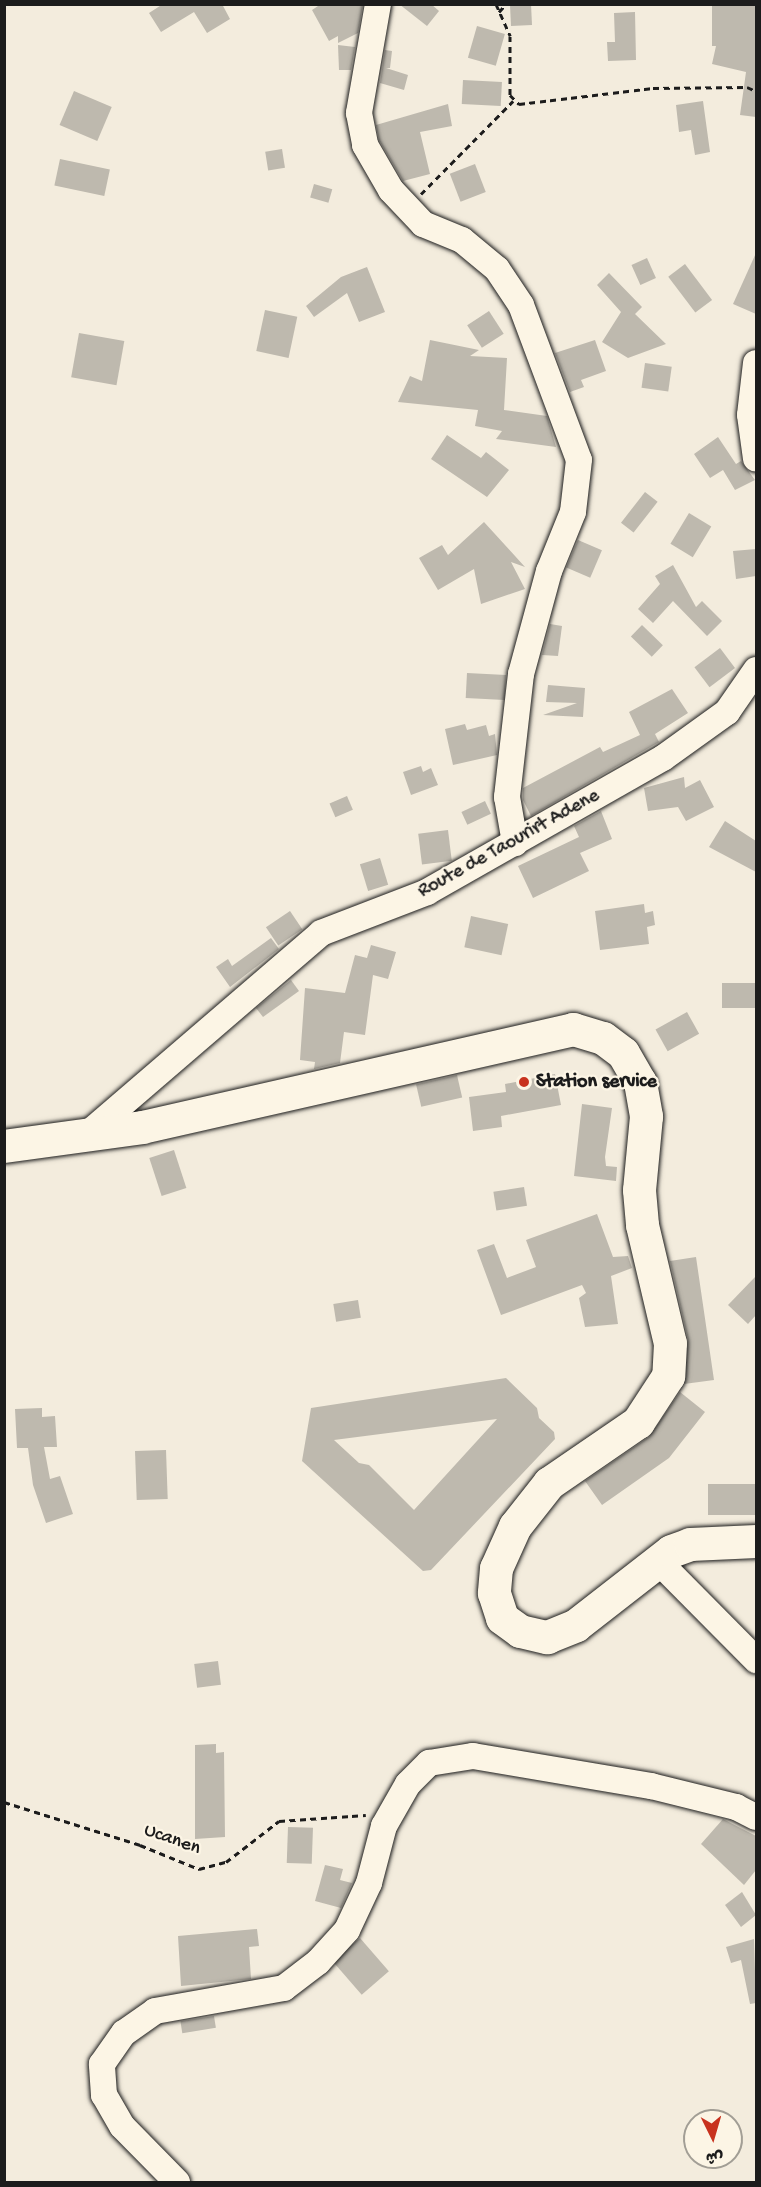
<!DOCTYPE html>
<html>
<head>
<meta charset="utf-8">
<style>
	body { margin:0 }
	#map { position:relative; width:761px; height:2187px; overflow:hidden; background:#f3ecdd; font-family:"Gochi Hand","Playpen Sans Arabic",sans-serif }
	div>[style] { position:absolute }
	.building>* { inset:0; background:#beb9ae; transform-origin:0 0 }
	.path>* { height:3px; margin-top:-1.5px; transform-origin:0; background:repeating-linear-gradient(90deg,#1c1c1c 0 6px,transparent 0 10.5px) }
	.roads { filter:drop-shadow(0 0 2px #1c1c1c) drop-shadow(0 0 2px #1c1c1c) }
	.minor>* { height:26px; margin:-13px; padding:0 13px; transform-origin:13px; border-radius:13px; background:#fcf5e5 }
	.major>* { height:33px; margin:-16.5px; padding:0 16.5px; transform-origin:16.5px; border-radius:16.5px; background:#fcf5e5 }
	.dots>* { width:16px; height:16px; translate:-50% -50%; box-sizing:border-box; border:3px solid #fcf5e5; border-radius:50% }
	span { translate:-50% -50%; white-space:nowrap; text-align:center; line-height:1.15; -webkit-text-stroke:4.5px #fcf5e5; paint-order:stroke }
	.street-label { font-size:20px; color:#1c1c1c }
	.poi-label { font-size:20px; color:#1c1c1c; font-weight:700 }
	.left { translate:0 -50%; text-align:left }
	.frame { position:absolute; inset:0; border:6px solid #1c1c1c; pointer-events:none }
	.north { position:absolute; left:683px; top:2109px; width:60px; height:60px; box-sizing:border-box; background:#fcf5e5; border:2px solid #a29e95; border-radius:50%; rotate:175deg; font-size:16px; font-weight:700; line-height:24px; text-align:center; color:#1c1c1c }
	.north::after { content:''; display:block; margin:auto; width:21px; height:27px; background:#c8321e; clip-path:polygon(50% 0,100% 100%,50% 72%,0 100%) }
</style>
</head>
<body>
<div id="map">
	<div class="building">
		<i style="clip-path:polygon(163px 4px,222px 4px,230px 19px,207px 33px,194px 12px,161px 32px,149px 13px)"></i>
		<i style="clip-path:polygon(321px 4px,363px 4px,358px 33px,338px 43px,338px 36px,329px 41px,312px 10px)"></i>
		<i style="clip-path:polygon(399px 4px,431px 4px,439px 11px,427px 26px)"></i>
		<i style="clip-path:polygon(522px 4px,531px 4px,532px 25px,511px 26px,510px 5px)"></i>
		<i style="clip-path:polygon(712px 4px,756px 4px,756px 117px,740px 115px,746px 72px,712px 64px,716px 46px,712px 46px)"></i>
		<i style="clip-path:polygon(635px 12px,636px 60px,608px 61px,607px 42px,615px 42px,614px 13px)"></i>
		<i style="left:477px;top:26px;width:29px;height:33px;rotate:16deg"></i>
		<i style="clip-path:polygon(338px 45px,355px 47px,351px 70px,339px 70px)"></i>
		<i style="clip-path:polygon(385px 50px,392px 51px,390px 68px,386px 68px,408px 75px,404px 90px,380px 83px)"></i>
		<i style="left:463px;top:80px;width:39px;height:24px;rotate:3deg"></i>
		<i style="left:74px;top:91px;width:41px;height:37px;rotate:23deg"></i>
		<i style="clip-path:polygon(703px 101px,710px 152px,695px 155px,691px 130px,679px 132px,676px 105px)"></i>
		<i style="clip-path:polygon(448px 104px,452px 126px,420px 132px,430px 174px,403px 181px,379px 140px,376px 125px)"></i>
		<i style="left:282px;top:149px;width:19px;height:17px;rotate:81deg"></i>
		<i style="left:60px;top:159px;width:51px;height:27px;rotate:12deg"></i>
		<i style="left:475px;top:164px;width:30px;height:27px;rotate:69deg"></i>
		<i style="left:314px;top:184px;width:19px;height:14px;rotate:16deg"></i>
		<i style="clip-path:polygon(756px 253px,756px 314px,733px 304px)"></i>
		<i style="left:647px;top:258px;width:22px;height:17px;rotate:66deg"></i>
		<i style="left:685px;top:264px;width:45px;height:21px;rotate:53deg"></i>
		<i style="clip-path:polygon(367px 267px,385px 312px,359px 322px,347px 293px,314px 317px,306px 306px,341px 277px)"></i>
		<i style="clip-path:polygon(609px 273px,642px 307px,635px 314px,666px 344px,628px 358px,602px 342px,621px 312px,597px 285px)"></i>
		<i style="left:265px;top:310px;width:33px;height:42px;rotate:12deg"></i>
		<i style="left:489px;top:311px;width:27px;height:26px;rotate:57deg"></i>
		<i style="left:79px;top:333px;width:46px;height:45px;rotate:10deg"></i>
		<i style="clip-path:polygon(430px 340px,479px 350px,470px 356px,507px 358px,504px 410px,547px 416px,556px 447px,496px 439px,502px 431px,475px 426px,478px 410px,398px 402px,410px 376px,422px 381px)"></i>
		<i style="clip-path:polygon(595px 340px,606px 371px,581px 380px,584px 387px,570px 392px,555px 353px)"></i>
		<i style="left:645px;top:363px;width:27px;height:25px;rotate:8deg"></i>
		<i style="clip-path:polygon(447px 435px,481px 458px,486px 452px,509px 470px,487px 497px,431px 459px)"></i>
		<i style="clip-path:polygon(718px 437px,736px 464px,741px 461px,755px 480px,735px 490px,723px 470px,710px 478px,694px 454px)"></i>
		<i style="left:645px;top:492px;width:16px;height:39px;rotate:38deg"></i>
		<i style="left:689px;top:513px;width:26px;height:36px;rotate:31deg"></i>
		<i style="clip-path:polygon(484px 522px,525px 567px,511px 562px,525px 589px,481px 604px,474px 569px,438px 590px,419px 558px,442px 545px,448px 555px)"></i>
		<i style="left:578px;top:540px;width:26px;height:30px;rotate:23deg"></i>
		<i style="clip-path:polygon(756px 549px,756px 576px,736px 579px,733px 551px)"></i>
		<i style="clip-path:polygon(673px 565px,696px 607px,702px 601px,722px 621px,707px 636px,673px 601px,653px 623px,638px 609px,660px 584px,655px 576px)"></i>
		<i style="clip-path:polygon(550px 624px,562px 626px,558px 656px,542px 655px)"></i>
		<i style="left:642px;top:625px;width:29px;height:16px;rotate:44deg"></i>
		<i style="left:720px;top:648px;width:25px;height:32px;rotate:53deg"></i>
		<i style="left:467px;top:673px;width:39px;height:25px;rotate:3deg"></i>
		<i style="clip-path:polygon(548px 685px,585px 688px,583px 717px,543px 715px,577px 703px,546px 702px)"></i>
		<i style="clip-path:polygon(672px 689px,688px 713px,655px 734px,659px 742px,531px 816px,523px 800px,523px 788px,600px 747px,603px 752px,640px 735px,629px 712px)"></i>
		<i style="clip-path:polygon(465px 724px,467px 730px,486px 725px,489px 736px,495px 734px,497px 755px,453px 765px,445px 729px)"></i>
		<i style="clip-path:polygon(421px 766px,423px 772px,431px 768px,438px 785px,411px 795px,403px 772px)"></i>
		<i style="clip-path:polygon(684px 777px,685px 788px,700px 780px,714px 807px,686px 821px,678px 807px,648px 811px,644px 788px)"></i>
		<i style="left:347px;top:796px;width:15px;height:19px;rotate:67deg"></i>
		<i style="left:485px;top:801px;width:14px;height:26px;rotate:65deg"></i>
		<i style="clip-path:polygon(601px 811px,612px 839px,580px 853px,589px 871px,533px 898px,518px 866px,579px 837px,574px 826px)"></i>
		<i style="clip-path:polygon(725px 821px,756px 841px,756px 872px,709px 847px)"></i>
		<i style="left:448px;top:830px;width:31px;height:30px;rotate:83deg"></i>
		<i style="left:380px;top:858px;width:28px;height:21px;rotate:73deg"></i>
		<i style="clip-path:polygon(644px 904px,645px 913px,653px 911px,655px 925px,647px 927px,649px 944px,600px 950px,595px 911px)"></i>
		<i style="left:290px;top:911px;width:22px;height:29px;rotate:56deg"></i>
		<i style="left:471px;top:916px;width:38px;height:32px;rotate:12deg"></i>
		<i style="clip-path:polygon(271px 938px,279px 949px,230px 987px,216px 967px,228px 959px,232px 966px)"></i>
		<i style="clip-path:polygon(371px 945px,396px 952px,388px 979px,373px 975px,365px 1035px,344px 1032px,340px 1063px,314px 1069px,315px 1062px,300px 1060px,305px 988px,345px 993px,355px 955px,367px 958px)"></i>
		<i style="clip-path:polygon(291px 980px,299px 991px,263px 1017px,256px 1008px)"></i>
		<i style="left:756px;top:983px;width:25px;height:34px;rotate:90deg"></i>
		<i style="left:687px;top:1012px;width:25px;height:36px;rotate:61deg"></i>
		<i style="clip-path:polygon(555px 1074px,561px 1105px,501px 1116px,502px 1127px,473px 1131px,469px 1097px,506px 1092px,505px 1084px)"></i>
		<i style="left:457px;top:1075px;width:23px;height:42px;rotate:77deg"></i>
		<i style="clip-path:polygon(582px 1104px,612px 1108px,605px 1157px,606px 1166px,617px 1167px,616px 1181px,574px 1176px)"></i>
		<i style="left:174px;top:1150px;width:40px;height:26px;rotate:72deg"></i>
		<i style="left:524px;top:1187px;width:19px;height:31px;rotate:81deg"></i>
		<i style="clip-path:polygon(597px 1214px,613px 1257px,628px 1256px,632px 1268px,611px 1276px,618px 1324px,585px 1327px,579px 1298px,586px 1293px,582px 1285px,501px 1315px,477px 1250px,494px 1244px,507px 1278px,536px 1267px,526px 1240px)"></i>
		<i style="clip-path:polygon(696px 1257px,714px 1380px,684px 1384px,688px 1339px,670px 1261px)"></i>
		<i style="clip-path:polygon(756px 1276px,756px 1315px,748px 1324px,728px 1305px)"></i>
		<i style="left:358px;top:1300px;width:18px;height:25px;rotate:81deg"></i>
		<i style="clip-path:polygon(evenodd,506px 1378px,537px 1408px,539px 1418px,554px 1432px,555px 1439px,431px 1570px,423px 1571px,302px 1461px,311px 1408px,506px 1378px,497px 1419px,414px 1510px,369px 1465px,359px 1463px,334px 1440px,497px 1419px)"></i>
		<i style="clip-path:polygon(680px 1392px,705px 1412px,669px 1458px,602px 1505px,585px 1481px,649px 1437px)"></i>
		<i style="clip-path:polygon(42px 1408px,42px 1417px,55px 1416px,57px 1447px,44px 1447px,50px 1479px,60px 1476px,73px 1514px,46px 1523px,33px 1485px,28px 1448px,17px 1448px,15px 1409px)"></i>
		<i style="left:166px;top:1450px;width:49px;height:31px;rotate:88deg"></i>
		<i style="left:756px;top:1484px;width:31px;height:48px;rotate:90deg"></i>
		<i style="left:218px;top:1661px;width:24px;height:24px;rotate:83deg"></i>
		<i style="clip-path:polygon(216px 1744px,216px 1753px,224px 1752px,225px 1837px,195px 1839px,195px 1745px)"></i>
		<i style="clip-path:polygon(723px 1819px,756px 1836px,756px 1870px,744px 1885px,701px 1844px)"></i>
		<i style="left:288px;top:1827px;width:25px;height:36px;rotate:2deg"></i>
		<i style="clip-path:polygon(325px 1865px,343px 1869px,340px 1880px,352px 1883px,341px 1908px,315px 1901px)"></i>
		<i style="clip-path:polygon(742px 1892px,756px 1915px,741px 1927px,725px 1905px)"></i>
		<i style="clip-path:polygon(257px 1929px,259px 1946px,249px 1947px,251px 1979px,181px 1986px,178px 1936px)"></i>
		<i style="left:360px;top:1938px;width:44px;height:36px;rotate:49deg"></i>
		<i style="clip-path:polygon(754px 1939px,756px 2003px,750px 2004px,741px 1960px,731px 1963px,726px 1947px)"></i>
		<i style="left:214px;top:2016px;width:12px;height:34px;rotate:81deg"></i>
	</div>
	<div class="path">
		<i style="left:496px;top:4px;width:35px;rotate:66deg"></i>
		<i style="left:510px;top:36px;width:59px;rotate:90deg"></i>
		<i style="left:510px;top:95px;width:13px;rotate:45deg"></i>
		<i style="left:519px;top:104px;width:135px;rotate:-6.8deg"></i>
		<i style="left:653px;top:88px;width:94px;rotate:-0.6deg"></i>
		<i style="left:747px;top:87px;width:10px;rotate:24deg"></i>
		<i style="left:499px;top:12px;width:11px;rotate:-49deg"></i>
		<i style="left:421px;top:194px;width:131px;rotate:-45.3deg"></i>
		<i style="left:4px;top:1802px;width:143px;rotate:17.5deg"></i>
		<i style="left:140px;top:1845px;width:64px;rotate:22.1deg"></i>
		<i style="left:199px;top:1869px;width:28px;rotate:-15deg"></i>
		<i style="left:226px;top:1862px;width:67px;rotate:-37.7deg"></i>
		<i style="left:279px;top:1821px;width:87px;rotate:-3.9deg"></i>
	</div>
	<div class="roads">
		<div class="minor">
			<i style="left:378px;top:4px;width:111px;rotate:99.9deg"></i>
			<i style="left:359px;top:113px;width:33px;rotate:79deg"></i>
			<i style="left:365px;top:145px;width:52px;rotate:60deg"></i>
			<i style="left:391px;top:190px;width:47px;rotate:46.7deg"></i>
			<i style="left:423px;top:224px;width:42px;rotate:22.3deg"></i>
			<i style="left:462px;top:240px;width:45px;rotate:39.6deg"></i>
			<i style="left:497px;top:269px;width:43px;rotate:56.3deg"></i>
			<i style="left:521px;top:305px;width:165px;rotate:69.5deg"></i>
			<i style="left:579px;top:460px;width:52px;rotate:96.6deg"></i>
			<i style="left:573px;top:512px;width:64px;rotate:112.1deg"></i>
			<i style="left:549px;top:571px;width:107px;rotate:105.2deg"></i>
			<i style="left:521px;top:674px;width:124px;rotate:96.5deg"></i>
			<i style="left:507px;top:797px;width:47px;rotate:80.1deg"></i>
			<i style="left:756px;top:363px;width:52px;rotate:96.6deg"></i>
			<i style="left:750px;top:415px;width:44px;rotate:82.2deg"></i>
			<i style="left:83px;top:1138px;width:314px;rotate:-40.7deg"></i>
			<i style="left:321px;top:933px;width:114px;rotate:-21.1deg"></i>
			<i style="left:427px;top:892px;width:271px;rotate:-29.6deg"></i>
			<i style="left:663px;top:758px;width:79px;rotate:-35.7deg"></i>
			<i style="left:727px;top:712px;width:51px;rotate:-55.4deg"></i>
			<i style="left:657px;top:1560px;width:141px;rotate:45.3deg"></i>
			<i style="left:177px;top:2182px;width:78px;rotate:-134.5deg"></i>
			<i style="left:122px;top:2126px;width:36px;rotate:-120deg"></i>
			<i style="left:104px;top:2095px;width:31px;rotate:-94deg"></i>
			<i style="left:102px;top:2064px;width:38px;rotate:-55deg"></i>
			<i style="left:124px;top:2033px;width:38px;rotate:-35deg"></i>
			<i style="left:155px;top:2011px;width:131px;rotate:-10.1deg"></i>
			<i style="left:284px;top:1988px;width:43px;rotate:-37.4deg"></i>
			<i style="left:318px;top:1962px;width:43px;rotate:-47.8deg"></i>
			<i style="left:347px;top:1930px;width:52px;rotate:-64.9deg"></i>
			<i style="left:369px;top:1883px;width:59px;rotate:-75.3deg"></i>
			<i style="left:384px;top:1826px;width:48px;rotate:-60.3deg"></i>
			<i style="left:408px;top:1784px;width:30px;rotate:-45deg"></i>
			<i style="left:429px;top:1763px;width:45px;rotate:-9deg"></i>
			<i style="left:473px;top:1756px;width:181px;rotate:9.6deg"></i>
			<i style="left:651px;top:1786px;width:88px;rotate:13.9deg"></i>
			<i style="left:736px;top:1807px;width:22px;rotate:27deg"></i>
		</div>
		<div class="major">
			<i style="left:4px;top:1146px;width:139px;rotate:-7.8deg"></i>
			<i style="left:142px;top:1127px;width:442px;rotate:-12.8deg"></i>
			<i style="left:573px;top:1029px;width:31px;rotate:17deg"></i>
			<i style="left:603px;top:1038px;width:25px;rotate:37deg"></i>
			<i style="left:623px;top:1053px;width:34px;rotate:60deg"></i>
			<i style="left:640px;top:1082px;width:35px;rotate:80deg"></i>
			<i style="left:646px;top:1116px;width:74px;rotate:95.4deg"></i>
			<i style="left:639px;top:1190px;width:35px;rotate:85deg"></i>
			<i style="left:642px;top:1225px;width:121px;rotate:76.7deg"></i>
			<i style="left:670px;top:1343px;width:33px;rotate:93deg"></i>
			<i style="left:668px;top:1376px;width:55px;rotate:123.1deg"></i>
			<i style="left:638px;top:1422px;width:108px;rotate:145.6deg"></i>
			<i style="left:549px;top:1483px;width:55px;rotate:128.3deg"></i>
			<i style="left:515px;top:1526px;width:46px;rotate:114.3deg"></i>
			<i style="left:496px;top:1568px;width:25px;rotate:95deg"></i>
			<i style="left:494px;top:1593px;width:26px;rotate:72deg"></i>
			<i style="left:502px;top:1618px;width:22px;rotate:36deg"></i>
			<i style="left:520px;top:1631px;width:28px;rotate:13deg"></i>
			<i style="left:547px;top:1637px;width:31px;rotate:-22deg"></i>
			<i style="left:576px;top:1625px;width:120px;rotate:-37.9deg"></i>
			<i style="left:671px;top:1551px;width:20px;rotate:-20deg"></i>
			<i style="left:690px;top:1544px;width:66px;rotate:-2.6deg"></i>
		</div>
	</div>
	<div class="dots">
		<i style="left:524px;top:1082px;background:#c8321e"></i>
	</div>
	<div class="street-label">
		<span style="left:509px;top:844px;rotate:-29deg">Route de Taourirt Adene</span>
		<span style="left:172px;top:1840px;rotate:20deg">Ucanen</span>
	</div>
	<div class="poi-label">
		<span class="left" style="left:536px;top:1082px">Station service</span>
	</div>
	<div class="frame"></div>
	<div class="north">ش</div>
</div>
</body>
</html>
